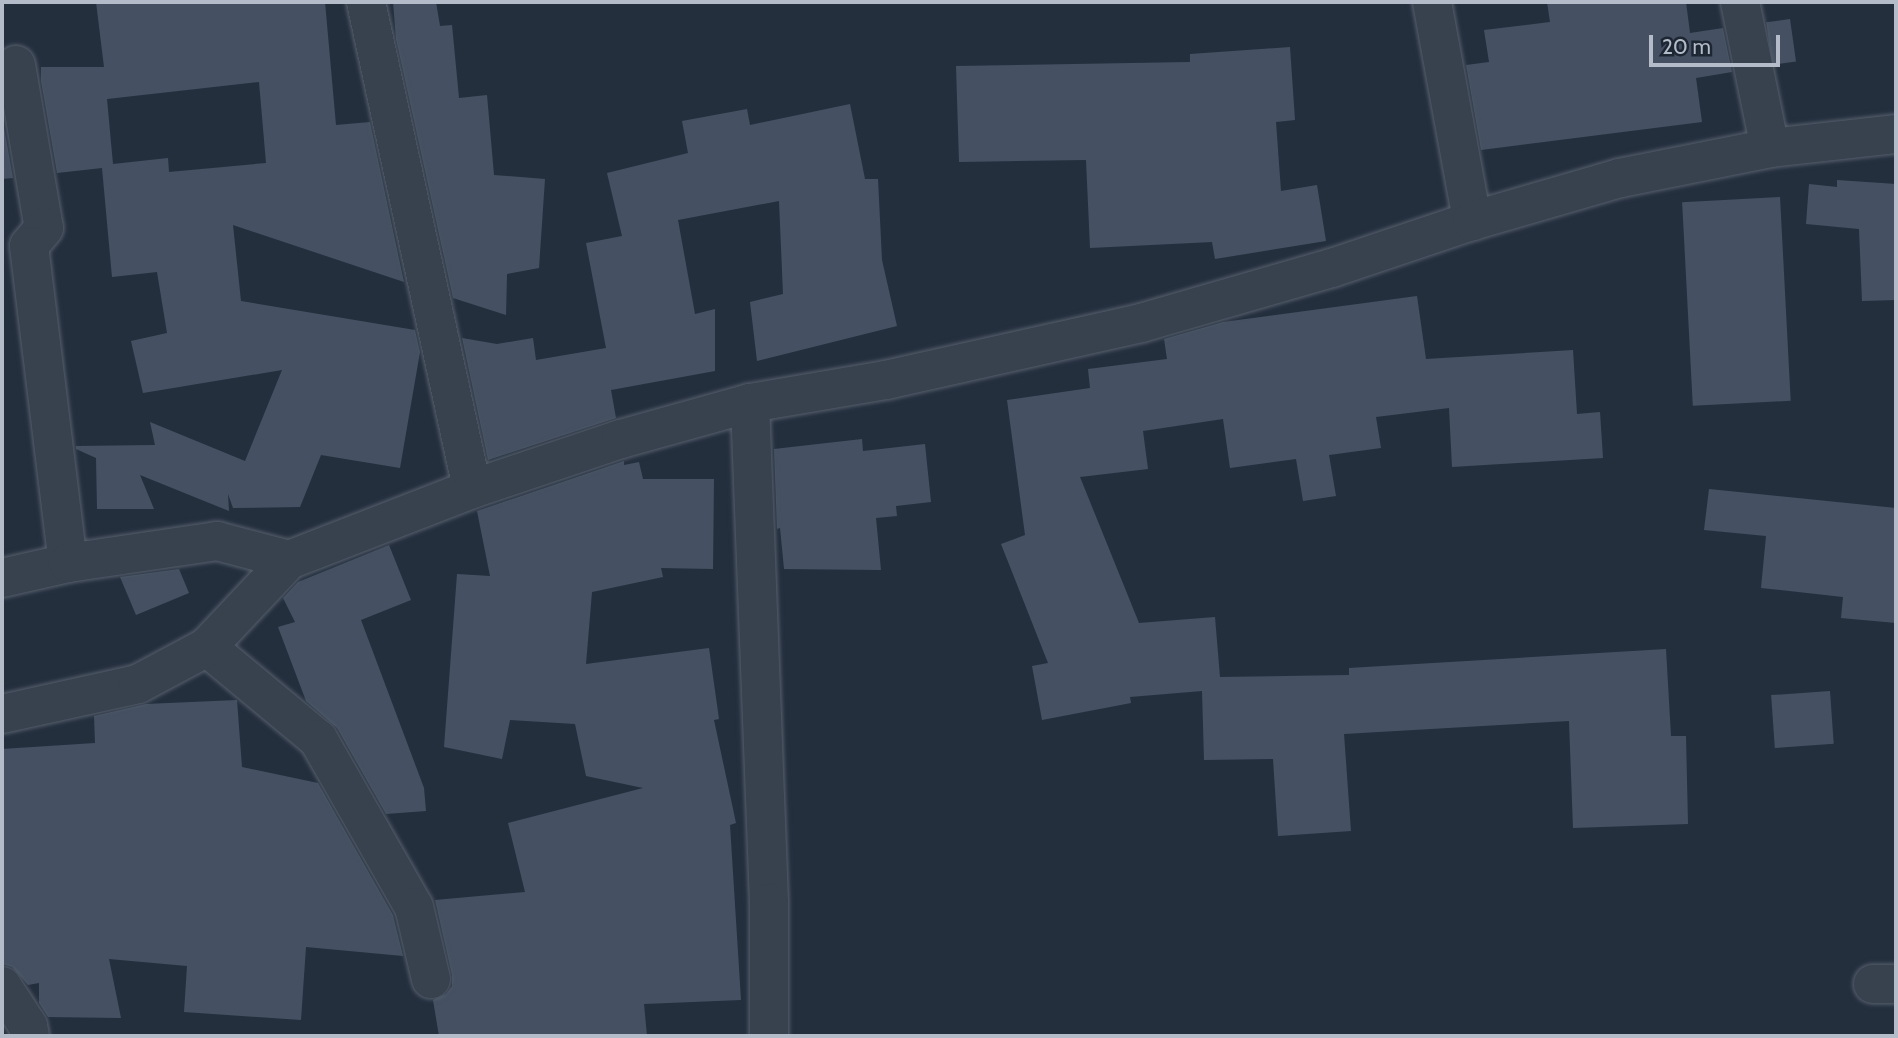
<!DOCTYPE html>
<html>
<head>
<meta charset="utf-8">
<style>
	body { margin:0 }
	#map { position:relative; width:1898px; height:1038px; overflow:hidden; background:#242f3e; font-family:Cabin,sans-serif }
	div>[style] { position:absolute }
	.building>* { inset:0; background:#455162; transform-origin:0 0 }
	.roads { filter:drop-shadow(0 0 2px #565f6c) drop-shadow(0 0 2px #565f6c) }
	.minor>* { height:38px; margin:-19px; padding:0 19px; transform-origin:19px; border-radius:19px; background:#38414e }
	span { translate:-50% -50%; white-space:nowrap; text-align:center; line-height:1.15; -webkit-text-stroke:5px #1d2633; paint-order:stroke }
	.frame { position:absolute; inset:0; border:4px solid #b4bcc9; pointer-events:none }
	.scale { position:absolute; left:1649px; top:35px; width:131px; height:32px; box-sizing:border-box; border:4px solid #b4bcc9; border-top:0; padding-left:9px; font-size:21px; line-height:24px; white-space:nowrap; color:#b4bcc9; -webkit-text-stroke:5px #1d2633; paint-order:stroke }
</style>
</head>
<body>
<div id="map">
	<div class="building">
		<i style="clip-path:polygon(evenodd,96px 2px,325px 2px,336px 125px,370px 122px,404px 282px,233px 225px,241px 301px,415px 330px,420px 352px,400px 468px,321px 455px,300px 507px,233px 508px,228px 494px,229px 511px,140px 475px,154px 509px,97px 509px,96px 458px,76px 449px,76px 446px,155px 445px,150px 422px,245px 461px,282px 370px,143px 393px,131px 341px,167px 333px,157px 272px,112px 277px,102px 168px,57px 173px,41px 81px,41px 67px,104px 67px,96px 2px,259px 82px,266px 163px,169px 172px,168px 158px,113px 164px,107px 99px,259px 82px)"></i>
		<i style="clip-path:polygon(393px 2px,436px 2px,440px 26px,452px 25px,459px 98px,487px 95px,494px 175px,545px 179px,539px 268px,507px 274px,506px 315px,453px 298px,396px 39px)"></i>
		<i style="clip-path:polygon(1547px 2px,1686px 2px,1690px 33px,1723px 28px,1732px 72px,1696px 78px,1702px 122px,1481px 150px,1466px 65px,1489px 62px,1484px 30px,1550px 22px)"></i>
		<i style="left:1790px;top:19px;width:43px;height:24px;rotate:82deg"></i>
		<i style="clip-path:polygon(1290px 47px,1295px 120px,1276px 122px,1281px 191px,1317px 185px,1326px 241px,1215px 259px,1212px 242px,1090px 248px,1086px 160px,959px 162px,956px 66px,1190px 62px,1190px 54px)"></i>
		<i style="clip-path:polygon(850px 104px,865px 179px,878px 179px,882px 260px,897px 326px,757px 361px,750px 302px,783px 294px,779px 201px,678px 220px,695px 314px,715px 309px,715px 371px,611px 390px,616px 418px,488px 460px,462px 338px,497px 344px,533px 338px,536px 360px,606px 348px,586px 243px,622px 236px,607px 173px,688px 153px,682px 121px,747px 109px,750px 125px)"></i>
		<i style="clip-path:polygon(2px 127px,4px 127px,13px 178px,2px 179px)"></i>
		<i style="clip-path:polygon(1837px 180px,1896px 184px,1896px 300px,1862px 301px,1859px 229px,1806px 224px,1809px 184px,1837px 187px)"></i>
		<i style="left:1780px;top:197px;width:204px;height:98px;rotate:87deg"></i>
		<i style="clip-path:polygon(1417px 296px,1426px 359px,1573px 350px,1577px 414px,1600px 412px,1603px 458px,1452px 467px,1449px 408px,1376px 417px,1381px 448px,1329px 455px,1336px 496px,1303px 501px,1296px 459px,1230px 468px,1223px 419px,1143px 431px,1148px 469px,1080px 477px,1139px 623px,1215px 617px,1220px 677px,1349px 675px,1349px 668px,1666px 649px,1671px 736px,1686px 736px,1688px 824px,1573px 828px,1569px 721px,1344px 734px,1351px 831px,1278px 836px,1273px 759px,1204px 760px,1202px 691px,1130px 697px,1131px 703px,1042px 720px,1032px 666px,1048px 663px,1001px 544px,1025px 535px,1007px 400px,1090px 388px,1088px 369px,1167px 359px,1164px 339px,1223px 322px)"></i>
		<i style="clip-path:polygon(862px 439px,863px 451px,925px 444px,931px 502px,896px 506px,897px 516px,876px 518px,881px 570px,784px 569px,780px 528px,777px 529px,774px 449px)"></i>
		<i style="clip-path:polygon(624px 461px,624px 465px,639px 462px,643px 479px,714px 479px,713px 569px,661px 568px,663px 577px,592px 592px,586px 664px,709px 648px,719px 719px,714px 720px,736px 823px,730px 825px,741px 1000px,644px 1004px,647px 1036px,439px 1036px,433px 1000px,446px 994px,452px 986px,452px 975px,435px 900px,525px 892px,508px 823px,643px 788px,586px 776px,575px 724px,510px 720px,502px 759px,444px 747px,457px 574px,490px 576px,477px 511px)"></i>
		<i style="clip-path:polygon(1709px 489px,1896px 508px,1896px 623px,1841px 618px,1843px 597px,1761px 588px,1766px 536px,1704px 530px)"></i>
		<i style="clip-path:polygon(389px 545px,411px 600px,361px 620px,424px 788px,426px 811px,386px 814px,337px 728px,306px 701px,278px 627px,295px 622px,283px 598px,298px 582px)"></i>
		<i style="clip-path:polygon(179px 569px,189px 593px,136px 615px,120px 577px)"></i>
		<i style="left:1830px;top:691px;width:53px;height:59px;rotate:86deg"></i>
		<i style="clip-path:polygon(237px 700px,242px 767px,318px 783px,393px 915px,403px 956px,306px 947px,301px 1020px,184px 1012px,187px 966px,109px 959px,121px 1018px,48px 1017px,39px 1003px,39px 983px,28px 985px,12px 967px,2px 964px,2px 749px,95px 743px,94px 716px,146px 704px)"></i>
	</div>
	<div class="roads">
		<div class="minor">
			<i style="left:366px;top:2px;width:498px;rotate:77.7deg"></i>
			<i style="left:1432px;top:2px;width:223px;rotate:79.6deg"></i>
			<i style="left:1740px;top:2px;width:149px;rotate:78.4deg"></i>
			<i style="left:16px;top:65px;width:165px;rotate:80.3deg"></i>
			<i style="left:44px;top:228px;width:23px;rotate:130deg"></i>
			<i style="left:29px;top:246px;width:319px;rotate:83deg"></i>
			<i style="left:750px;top:403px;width:500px;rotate:87.82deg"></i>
			<i style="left:769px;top:903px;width:133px;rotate:90deg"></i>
			<i style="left:2px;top:578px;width:68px;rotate:-12.8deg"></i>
			<i style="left:68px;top:563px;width:151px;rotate:-8.4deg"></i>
			<i style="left:217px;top:541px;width:74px;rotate:14.8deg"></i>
			<i style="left:207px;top:647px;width:144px;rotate:39.7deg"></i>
			<i style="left:318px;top:739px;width:193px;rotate:60.3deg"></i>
			<i style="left:414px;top:907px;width:74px;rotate:76.7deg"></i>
			<i style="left:2px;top:714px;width:139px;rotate:-12.4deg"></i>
			<i style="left:138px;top:684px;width:78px;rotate:-28.2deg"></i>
			<i style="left:207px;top:647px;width:120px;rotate:-46.7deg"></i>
			<i style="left:289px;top:560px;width:196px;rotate:-21.2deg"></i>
			<i style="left:472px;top:489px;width:157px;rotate:-18.6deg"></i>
			<i style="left:621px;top:439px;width:134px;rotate:-15.6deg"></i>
			<i style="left:750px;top:403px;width:138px;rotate:-9.6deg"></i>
			<i style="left:886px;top:380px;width:261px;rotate:-12.6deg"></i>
			<i style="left:1141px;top:323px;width:199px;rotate:-16.1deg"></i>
			<i style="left:1332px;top:268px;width:148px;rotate:-18.6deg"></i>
			<i style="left:1472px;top:221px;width:154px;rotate:-16.2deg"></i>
			<i style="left:1620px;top:178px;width:153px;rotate:-11.3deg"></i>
			<i style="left:1770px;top:148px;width:127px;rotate:-6.3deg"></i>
			<i style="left:1873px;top:984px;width:23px"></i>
			<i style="left:2px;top:986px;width:48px;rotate:57deg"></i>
			<i style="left:28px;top:1026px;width:10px;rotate:79deg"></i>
		</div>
	</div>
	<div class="frame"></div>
	<div class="scale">20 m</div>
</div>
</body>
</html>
